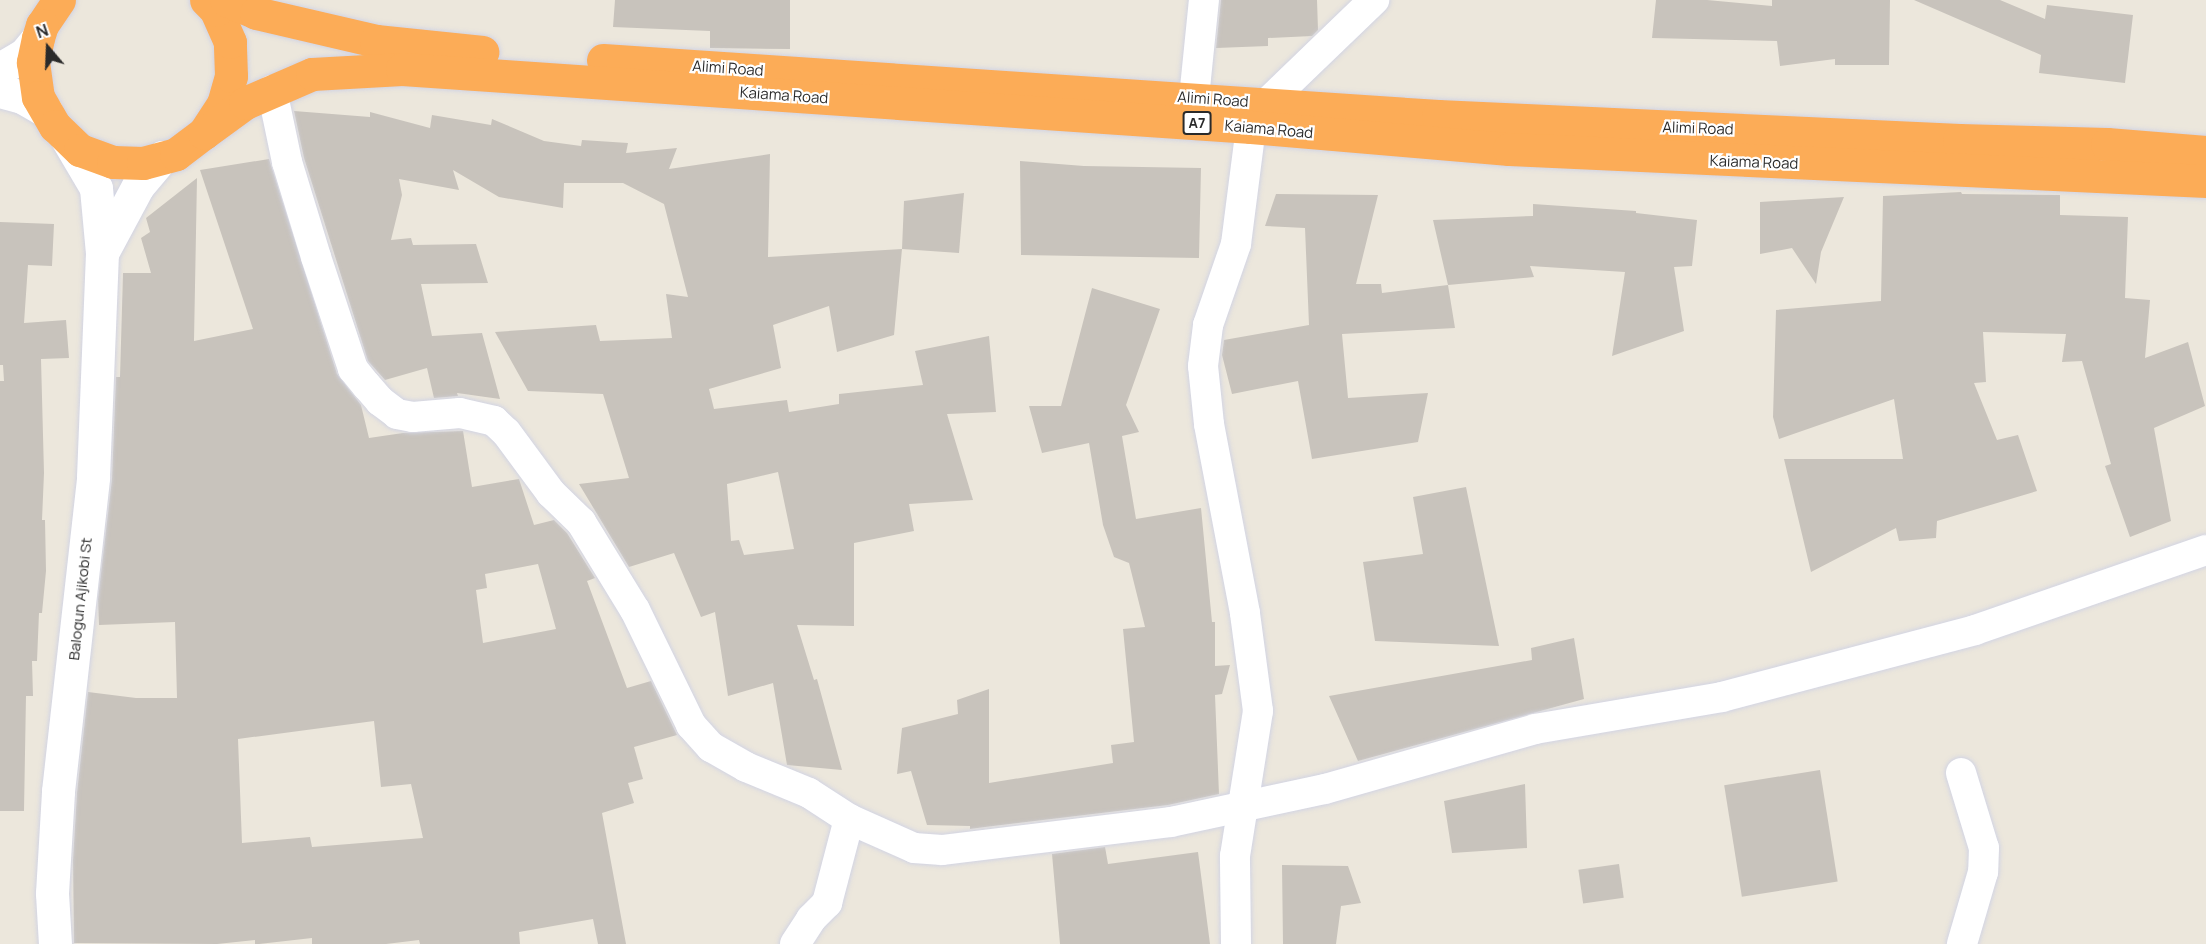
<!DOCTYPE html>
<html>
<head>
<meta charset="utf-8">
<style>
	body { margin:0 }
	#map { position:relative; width:2206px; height:944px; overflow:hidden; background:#ece7dc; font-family:Manrope,sans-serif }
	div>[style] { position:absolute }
	.building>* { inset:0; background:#c8c3bc; transform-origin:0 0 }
	.roads { filter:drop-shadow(0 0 2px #d2d4e3) drop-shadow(0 0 2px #d2d4e3) }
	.street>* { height:30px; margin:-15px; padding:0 15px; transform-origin:15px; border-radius:15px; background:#fff }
	.secondary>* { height:33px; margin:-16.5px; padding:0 16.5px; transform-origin:16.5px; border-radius:16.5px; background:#fff }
	.highway>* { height:33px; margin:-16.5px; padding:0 16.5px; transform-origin:16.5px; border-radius:16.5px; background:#fcac57 }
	span { translate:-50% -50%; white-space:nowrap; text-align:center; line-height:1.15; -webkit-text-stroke:4.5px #fff; paint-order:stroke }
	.shield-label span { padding:2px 4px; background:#fff; border:2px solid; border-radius:4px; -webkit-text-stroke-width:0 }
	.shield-label { font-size:14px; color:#2a2a2a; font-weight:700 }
	.street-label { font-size:15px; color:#2a2a2a }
	.north { position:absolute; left:18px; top:18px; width:60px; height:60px; -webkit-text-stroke:4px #fff; paint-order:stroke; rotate:341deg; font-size:16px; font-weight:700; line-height:24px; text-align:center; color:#2a2a2a }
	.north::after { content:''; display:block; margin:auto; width:21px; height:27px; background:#2a2a2a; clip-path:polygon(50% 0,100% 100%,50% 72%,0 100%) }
</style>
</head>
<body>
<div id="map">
	<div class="building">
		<i style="clip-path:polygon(615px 0,790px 0,790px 49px,710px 48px,710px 31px,613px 27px)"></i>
		<i style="clip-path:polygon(1221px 0,1317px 0,1318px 30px,1312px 36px,1268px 38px,1268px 46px,1216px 48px)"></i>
		<i style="clip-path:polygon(1656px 0,1707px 0,1772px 6px,1772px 0,1890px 0,1889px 65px,1835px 65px,1835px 59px,1780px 66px,1777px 41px,1652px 38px)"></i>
		<i style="clip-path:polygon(1914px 0,2000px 0,2045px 19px,2047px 5px,2133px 15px,2125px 83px,2039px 73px,2041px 55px)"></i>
		<i style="clip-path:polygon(evenodd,294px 111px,370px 117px,370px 112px,430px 128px,432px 115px,491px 125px,492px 119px,544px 141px,581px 146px,582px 140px,628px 143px,626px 153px,677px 148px,669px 169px,770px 154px,768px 257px,902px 249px,894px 335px,837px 352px,829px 306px,773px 325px,781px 368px,709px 389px,714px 409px,787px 400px,789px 412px,839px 404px,839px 394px,923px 385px,915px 351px,989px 336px,996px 412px,947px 414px,973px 500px,909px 504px,914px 531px,854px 543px,854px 626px,797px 625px,814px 680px,817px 679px,842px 770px,787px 765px,773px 683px,728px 696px,715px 612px,701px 617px,674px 553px,629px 567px,579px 484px,629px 478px,603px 394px,528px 391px,495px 332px,596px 325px,600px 341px,672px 338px,666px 294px,688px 297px,664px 204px,623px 183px,564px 183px,563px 208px,499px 197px,453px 170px,459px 190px,399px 179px,402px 195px,391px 240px,411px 238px,413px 245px,476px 244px,488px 283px,421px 284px,432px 336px,482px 333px,500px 399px,457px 393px,458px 396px,434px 398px,427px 368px,385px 380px,368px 361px,304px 158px,294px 111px,778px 472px,794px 549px,744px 555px,739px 540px,731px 541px,727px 484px,778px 472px)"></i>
		<i style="clip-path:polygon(evenodd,269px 159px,337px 374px,361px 405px,369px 438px,403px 433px,463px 431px,472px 487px,519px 479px,534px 525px,554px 520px,567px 533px,595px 578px,587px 581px,627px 688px,651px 681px,677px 735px,634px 747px,643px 779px,628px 783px,634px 803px,602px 813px,626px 944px,598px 944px,593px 919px,519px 932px,520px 944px,420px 944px,419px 940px,386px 944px,312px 944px,312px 938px,259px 944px,255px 944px,255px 940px,217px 944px,74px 943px,73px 860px,77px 793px,88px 692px,136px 698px,177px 698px,175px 622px,99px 625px,98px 599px,112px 479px,116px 377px,120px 377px,123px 273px,151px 273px,141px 238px,150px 232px,146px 218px,197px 178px,194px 341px,253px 329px,200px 170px,269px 159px,538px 564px,556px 629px,483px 643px,476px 590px,487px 588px,485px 574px,538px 564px,269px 159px,374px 721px,381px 787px,411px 784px,423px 838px,312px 847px,310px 837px,242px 843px,238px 739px,374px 721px)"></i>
		<i style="clip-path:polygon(1020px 161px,1084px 166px,1201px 168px,1199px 258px,1021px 255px)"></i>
		<i style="clip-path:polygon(1961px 192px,1962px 194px,2060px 195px,2060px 215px,2128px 217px,2125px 298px,2150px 300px,2145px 358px,2188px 342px,2205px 406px,2154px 428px,2171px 521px,2130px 537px,2105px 466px,2111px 464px,2082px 361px,2062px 362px,2066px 334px,1983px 332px,1986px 382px,1974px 383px,1997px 440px,2018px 435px,2037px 491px,1937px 521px,1936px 538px,1899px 541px,1896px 528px,1811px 572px,1784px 459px,1903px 459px,1894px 399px,1779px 439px,1773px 417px,1776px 310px,1881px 301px,1883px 196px)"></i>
		<i style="clip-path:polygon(964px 193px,959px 253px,902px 249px,904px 201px)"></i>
		<i style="clip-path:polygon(1276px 194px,1378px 195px,1356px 284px,1381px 284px,1382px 293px,1448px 285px,1455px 328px,1342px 334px,1348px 398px,1428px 393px,1418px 442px,1312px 459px,1298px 381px,1232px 394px,1222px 355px,1224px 340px,1309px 325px,1305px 228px,1265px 226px)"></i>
		<i style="clip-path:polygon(1844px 197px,1821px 252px,1816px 284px,1792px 248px,1760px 254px,1760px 202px)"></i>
		<i style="clip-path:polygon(1533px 204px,1636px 211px,1636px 213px,1697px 220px,1692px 266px,1674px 267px,1684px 331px,1612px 356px,1625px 272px,1530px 266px,1534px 277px,1448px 285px,1433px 220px,1533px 216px)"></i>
		<i style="clip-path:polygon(0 222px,54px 224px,52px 266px,28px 265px,24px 323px,66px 320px,69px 358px,41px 359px,44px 473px,42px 520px,45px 520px,46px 571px,42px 613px,39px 613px,37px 661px,32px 661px,33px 696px,26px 696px,24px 811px,0 811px,0 381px,4px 381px,3px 365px,0 365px)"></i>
		<i style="clip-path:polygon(1092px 288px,1160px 309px,1126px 405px,1139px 432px,1122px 436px,1136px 519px,1201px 508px,1212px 622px,1215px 622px,1215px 666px,1230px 665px,1222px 694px,1215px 695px,1219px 794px,1168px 805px,985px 827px,970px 829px,970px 826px,927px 825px,911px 771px,897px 774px,902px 728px,958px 714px,957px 700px,989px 689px,989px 783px,1113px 763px,1111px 745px,1134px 742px,1123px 629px,1145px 627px,1129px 563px,1114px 557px,1103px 525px,1089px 443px,1042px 453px,1029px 406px,1061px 406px)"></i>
		<i style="clip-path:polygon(1466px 487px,1499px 646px,1375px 641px,1363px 562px,1423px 554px,1413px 497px)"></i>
		<i style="clip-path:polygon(1574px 638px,1584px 699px,1358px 761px,1329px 696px,1532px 660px,1531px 648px)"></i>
		<i style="left:1820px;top:770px;width:113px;height:97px;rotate:81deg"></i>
		<i style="clip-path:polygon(1525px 784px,1527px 848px,1452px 853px,1444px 801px)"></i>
		<i style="clip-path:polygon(1105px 847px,1108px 864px,1198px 852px,1210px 944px,1060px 944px,1052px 854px)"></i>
		<i style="left:1619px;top:864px;width:34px;height:41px;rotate:82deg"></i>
		<i style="clip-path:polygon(1282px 865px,1348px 866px,1361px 903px,1341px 906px,1336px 944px,1283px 944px)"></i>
	</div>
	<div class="roads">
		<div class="street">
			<i style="left:272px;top:90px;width:74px;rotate:78.2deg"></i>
			<i style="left:287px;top:162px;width:99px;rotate:73deg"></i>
			<i style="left:316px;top:257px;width:118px;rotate:71.7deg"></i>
			<i style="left:353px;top:369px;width:22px;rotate:51deg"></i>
			<i style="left:367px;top:386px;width:20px;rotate:49deg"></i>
			<i style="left:380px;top:401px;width:21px;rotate:37deg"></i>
			<i style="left:397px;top:414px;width:16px;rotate:11deg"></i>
			<i style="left:413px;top:417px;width:47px;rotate:-4.9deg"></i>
			<i style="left:460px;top:413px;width:35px;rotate:13deg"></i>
			<i style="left:494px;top:421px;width:16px;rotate:43deg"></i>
			<i style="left:506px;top:432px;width:76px;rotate:53.6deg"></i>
			<i style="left:551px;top:493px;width:42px;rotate:44deg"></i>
			<i style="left:581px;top:522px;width:103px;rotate:58.5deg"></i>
			<i style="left:635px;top:610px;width:128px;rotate:64deg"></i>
			<i style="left:691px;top:725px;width:30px;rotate:48deg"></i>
			<i style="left:711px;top:747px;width:40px;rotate:29.7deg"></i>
			<i style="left:746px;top:767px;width:68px;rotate:22.4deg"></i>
			<i style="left:809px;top:793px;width:48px;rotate:33deg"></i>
			<i style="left:849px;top:819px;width:71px;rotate:24deg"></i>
			<i style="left:914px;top:848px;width:28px;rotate:4deg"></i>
			<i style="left:942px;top:850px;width:231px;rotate:-7deg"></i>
			<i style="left:1171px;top:822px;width:157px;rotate:-12.1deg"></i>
			<i style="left:1325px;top:789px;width:218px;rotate:-15.9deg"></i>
			<i style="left:1535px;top:729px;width:190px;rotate:-9.7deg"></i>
			<i style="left:1722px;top:697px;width:262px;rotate:-14.8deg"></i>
			<i style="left:1975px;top:630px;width:244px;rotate:-19.1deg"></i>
			<i style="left:1194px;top:98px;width:99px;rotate:-84.2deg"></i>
			<i style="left:1267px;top:103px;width:149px;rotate:-43.9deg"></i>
			<i style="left:1961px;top:773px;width:78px;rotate:73deg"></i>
			<i style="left:1984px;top:848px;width:24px;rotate:92deg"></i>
			<i style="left:1983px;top:872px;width:75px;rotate:106.3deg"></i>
			<i style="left:795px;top:944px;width:30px;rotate:-57deg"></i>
			<i style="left:811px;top:919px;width:23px;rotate:-45deg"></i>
			<i style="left:827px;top:903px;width:87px;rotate:-75.3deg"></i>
			<i style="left:1236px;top:944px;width:88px;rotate:-90.7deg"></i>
			<i style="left:1235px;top:856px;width:147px;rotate:-81deg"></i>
			<i style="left:1258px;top:711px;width:99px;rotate:-97.6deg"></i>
			<i style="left:1245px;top:613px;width:192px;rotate:-100.8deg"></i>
			<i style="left:1209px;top:424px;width:58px;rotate:-95.9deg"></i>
			<i style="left:1203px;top:366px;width:41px;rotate:-83deg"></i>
			<i style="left:1208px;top:325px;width:86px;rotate:-70.9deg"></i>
			<i style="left:1236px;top:244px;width:118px;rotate:-82.7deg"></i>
		</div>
		<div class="secondary">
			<i style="left:0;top:69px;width:29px;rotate:-31deg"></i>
			<i style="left:25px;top:54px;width:21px;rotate:-51deg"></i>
			<i style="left:0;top:91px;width:23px;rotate:15deg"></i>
			<i style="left:22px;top:97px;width:28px;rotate:30deg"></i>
			<i style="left:102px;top:253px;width:76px;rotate:-61.8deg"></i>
			<i style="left:138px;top:186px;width:38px;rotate:-50deg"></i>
			<i style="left:55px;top:944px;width:51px;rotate:-93.4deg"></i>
			<i style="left:52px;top:893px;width:102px;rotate:-86.6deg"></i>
			<i style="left:58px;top:791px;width:316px;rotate:-83.6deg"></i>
			<i style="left:93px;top:477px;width:224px;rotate:-87.7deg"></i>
			<i style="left:102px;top:253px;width:65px;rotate:-95.3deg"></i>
			<i style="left:96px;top:188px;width:59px;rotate:-120.5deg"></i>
		</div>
		<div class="highway">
			<i style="left:59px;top:0;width:30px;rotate:124deg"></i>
			<i style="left:42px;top:25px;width:14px;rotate:107deg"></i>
			<i style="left:38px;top:38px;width:25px;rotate:102deg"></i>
			<i style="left:33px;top:62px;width:35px;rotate:82deg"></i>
			<i style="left:38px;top:97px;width:34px;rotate:60deg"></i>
			<i style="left:55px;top:126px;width:35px;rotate:44deg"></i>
			<i style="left:80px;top:150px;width:35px;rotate:20deg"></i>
			<i style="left:113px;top:162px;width:30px;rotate:2deg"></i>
			<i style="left:143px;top:163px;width:34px;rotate:-15deg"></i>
			<i style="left:176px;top:154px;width:35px;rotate:-37deg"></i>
			<i style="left:204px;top:133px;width:35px;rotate:-57deg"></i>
			<i style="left:223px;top:104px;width:29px;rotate:-74deg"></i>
			<i style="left:231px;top:76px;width:34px;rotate:-92deg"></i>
			<i style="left:230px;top:42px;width:35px;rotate:-114deg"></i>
			<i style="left:216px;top:10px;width:14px;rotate:-135deg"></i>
			<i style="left:226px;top:0;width:33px;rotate:23deg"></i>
			<i style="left:256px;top:13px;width:123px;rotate:13.1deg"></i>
			<i style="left:376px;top:41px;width:107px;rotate:5.9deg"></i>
			<i style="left:603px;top:60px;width:837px;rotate:3.84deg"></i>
			<i style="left:1438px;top:116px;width:522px;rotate:2.64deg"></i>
			<i style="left:1959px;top:140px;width:148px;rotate:1.5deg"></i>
			<i style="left:2107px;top:144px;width:99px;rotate:4.6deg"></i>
			<i style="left:204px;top:133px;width:51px;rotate:-36.2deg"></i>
			<i style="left:245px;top:103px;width:73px;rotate:-23.4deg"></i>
			<i style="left:312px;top:74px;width:90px;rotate:-3.2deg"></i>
			<i style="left:402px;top:69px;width:851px;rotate:3.91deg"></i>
			<i style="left:1251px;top:127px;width:259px;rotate:4.9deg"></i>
			<i style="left:1509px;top:149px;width:698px;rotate:2.63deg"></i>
		</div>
	</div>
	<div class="shield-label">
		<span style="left:1197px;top:123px">A7</span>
	</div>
	<div class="street-label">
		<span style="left:728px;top:68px;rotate:4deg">Alimi Road</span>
		<span style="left:784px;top:95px;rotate:4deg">Kaiama Road</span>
		<span style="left:1213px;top:99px;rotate:4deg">Alimi Road</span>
		<span style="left:1698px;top:128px;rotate:2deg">Alimi Road</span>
		<span style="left:1269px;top:129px;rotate:5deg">Kaiama Road</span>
		<span style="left:1754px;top:162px;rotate:2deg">Kaiama Road</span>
		<span style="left:80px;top:599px;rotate:-84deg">Balogun Ajikobi St</span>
	</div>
	<div class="north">N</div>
</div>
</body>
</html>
